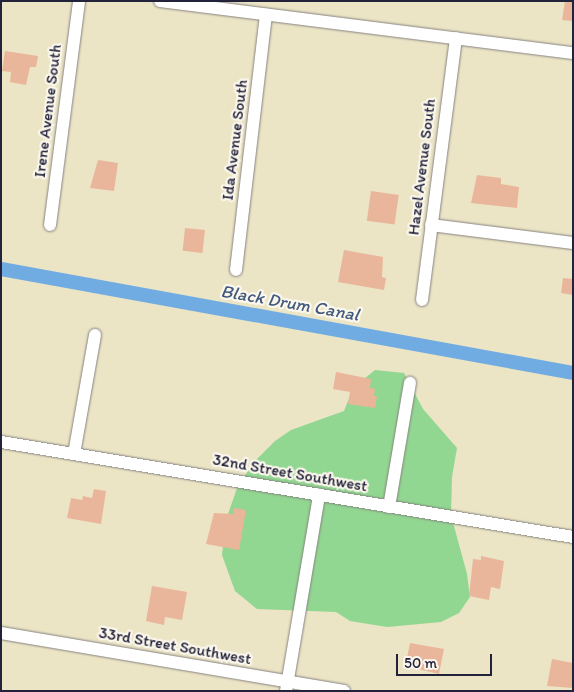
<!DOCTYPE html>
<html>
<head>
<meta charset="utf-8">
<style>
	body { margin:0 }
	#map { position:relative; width:574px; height:692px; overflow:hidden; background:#ebe4c5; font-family:Itim,sans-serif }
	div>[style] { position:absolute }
	.green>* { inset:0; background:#91d791 }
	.canal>* { height:14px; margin:-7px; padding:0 7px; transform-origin:7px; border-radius:7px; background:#70ace2 }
	.building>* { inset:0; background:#eab69b; transform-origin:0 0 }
	.roads { filter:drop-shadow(0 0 1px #868380) drop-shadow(0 0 1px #868380) }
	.street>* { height:12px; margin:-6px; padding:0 6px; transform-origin:6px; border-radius:6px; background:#fff }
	span { translate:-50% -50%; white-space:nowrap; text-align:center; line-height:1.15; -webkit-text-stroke:4.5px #fbf7ec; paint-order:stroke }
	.street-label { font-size:16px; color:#22223b }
	.water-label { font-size:18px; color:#41597e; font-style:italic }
	.frame { position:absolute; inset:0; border:2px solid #22223b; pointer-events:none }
	.scale { position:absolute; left:396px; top:654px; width:96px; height:22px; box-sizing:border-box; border:2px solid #22223b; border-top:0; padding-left:6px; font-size:15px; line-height:18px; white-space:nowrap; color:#22223b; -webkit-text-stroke:4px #fbf7ec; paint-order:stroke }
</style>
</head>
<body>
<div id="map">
	<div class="green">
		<i style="clip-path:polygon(375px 370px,404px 373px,423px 409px,457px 448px,452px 477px,451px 515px,467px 574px,470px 597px,459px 613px,441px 622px,387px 627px,350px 621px,336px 612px,257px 609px,235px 591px,222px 555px,226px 520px,237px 488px,253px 463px,275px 441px,291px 430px,344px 411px,353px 388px)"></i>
	</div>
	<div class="canal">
		<i style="left:1px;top:269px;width:581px;rotate:10.3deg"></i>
	</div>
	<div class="building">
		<i style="clip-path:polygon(565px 1px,573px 1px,573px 21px,562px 20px)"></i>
		<i style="clip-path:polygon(5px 51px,38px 56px,36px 67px,30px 67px,26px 85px,10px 82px,11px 72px,2px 71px)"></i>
		<i style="clip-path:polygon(98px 160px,118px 163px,114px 191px,90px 188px)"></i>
		<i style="clip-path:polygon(477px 175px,501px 178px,501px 184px,519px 187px,517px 208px,471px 203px)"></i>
		<i style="left:371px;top:191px;width:28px;height:30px;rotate:8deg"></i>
		<i style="left:185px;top:228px;width:20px;height:23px;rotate:6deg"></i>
		<i style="clip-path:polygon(344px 250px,383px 257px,382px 277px,386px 278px,384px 290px,338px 282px)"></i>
		<i style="clip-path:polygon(563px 278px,573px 279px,573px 295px,561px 293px)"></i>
		<i style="clip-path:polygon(336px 372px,371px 379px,370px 388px,375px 389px,374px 396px,377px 396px,375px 408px,348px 404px,350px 392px,333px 389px)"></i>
		<i style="clip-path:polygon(94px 489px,106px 491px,101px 524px,67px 518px,71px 498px,82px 500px,83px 496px,92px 498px)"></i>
		<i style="clip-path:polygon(234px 508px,246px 510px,239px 550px,206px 544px,214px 513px,233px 514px)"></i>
		<i style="clip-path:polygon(481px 556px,504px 561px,500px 589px,491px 587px,489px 600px,469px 596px,473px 559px,481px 560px)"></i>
		<i style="clip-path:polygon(152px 586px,187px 592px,182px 620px,165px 617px,164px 625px,146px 621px)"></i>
		<i style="clip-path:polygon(410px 643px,444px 649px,439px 674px,414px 668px,415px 665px,406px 663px)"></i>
		<i style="clip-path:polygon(552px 659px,573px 663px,573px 688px,547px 686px)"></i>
	</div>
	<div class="roads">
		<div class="street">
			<i style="left:160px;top:1px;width:416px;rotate:7.2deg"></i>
			<i style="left:50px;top:225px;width:226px;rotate:-82.6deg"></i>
			<i style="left:431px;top:225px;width:143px;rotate:7.2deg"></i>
			<i style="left:236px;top:270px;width:257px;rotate:-83.3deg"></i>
			<i style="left:422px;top:300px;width:264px;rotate:-82.6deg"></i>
			<i style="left:1px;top:442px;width:580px;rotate:9.43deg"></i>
			<i style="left:74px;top:454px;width:121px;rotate:-80deg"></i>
			<i style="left:389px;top:507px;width:126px;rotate:-80.4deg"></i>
			<i style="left:1px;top:633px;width:348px;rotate:9.6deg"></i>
			<i style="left:286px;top:691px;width:199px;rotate:-80.4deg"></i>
		</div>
	</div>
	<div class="street-label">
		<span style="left:48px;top:111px;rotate:-83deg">Irene Avenue South</span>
		<span style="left:235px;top:140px;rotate:-83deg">Ida Avenue South</span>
		<span style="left:422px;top:167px;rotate:-83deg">Hazel Avenue South</span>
		<span style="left:290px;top:473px;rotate:10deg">32nd Street Southwest</span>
		<span style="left:175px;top:646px;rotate:10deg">33rd Street Southwest</span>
	</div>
	<div class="water-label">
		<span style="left:290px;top:303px;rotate:10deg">Black Drum Canal</span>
	</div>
	<div class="frame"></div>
	<div class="scale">50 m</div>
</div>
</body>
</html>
